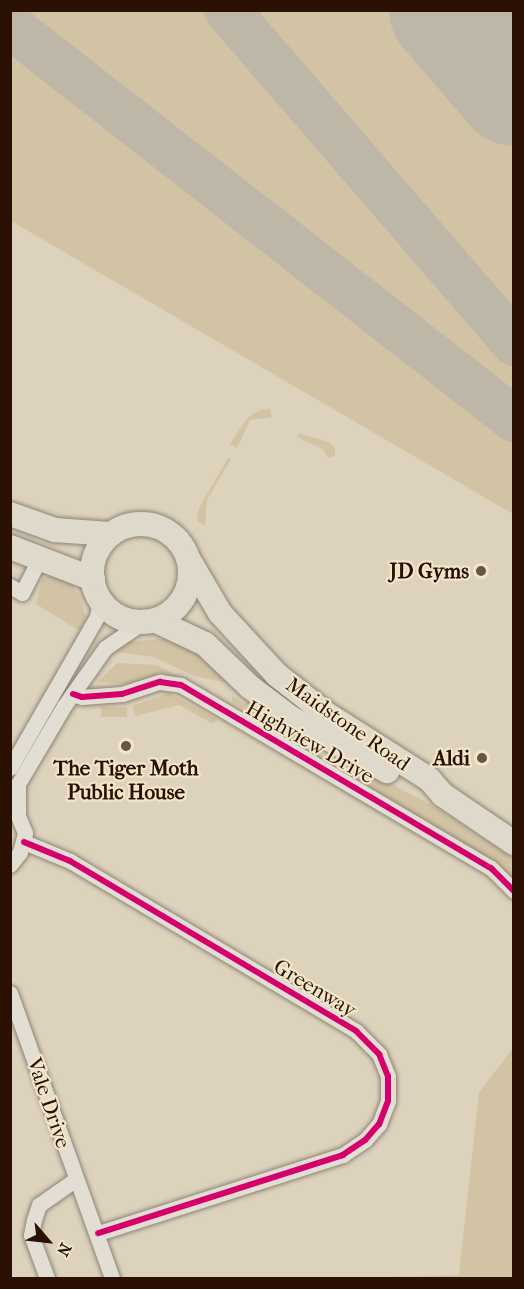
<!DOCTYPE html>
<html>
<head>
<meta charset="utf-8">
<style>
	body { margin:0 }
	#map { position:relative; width:524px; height:1289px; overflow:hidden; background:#ddd2bc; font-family:"IM FELL French Canon",serif }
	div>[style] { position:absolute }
	.green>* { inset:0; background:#d2c3a4; transform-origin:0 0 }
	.taxiway>* { height:46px; margin:-23px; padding:0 23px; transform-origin:23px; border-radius:23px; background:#beb6a6 }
	.runway>* { height:114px; margin:-57px; padding:0 57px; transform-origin:57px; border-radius:57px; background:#beb6a6 }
	.roads { filter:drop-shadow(0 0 2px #8d8476) drop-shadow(0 0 2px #8d8476) }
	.minor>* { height:15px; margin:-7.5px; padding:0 7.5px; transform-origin:7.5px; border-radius:7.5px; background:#e3ded3 }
	.primary>* { height:24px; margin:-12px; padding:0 12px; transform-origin:12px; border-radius:12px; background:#dfd9cb }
	.primary>.ring { margin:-12px; padding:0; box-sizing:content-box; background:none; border:24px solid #dfd9cb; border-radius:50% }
	.cycleway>* { height:6px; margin:-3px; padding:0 3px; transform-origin:3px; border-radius:3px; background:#d6006c }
	.dots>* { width:16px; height:16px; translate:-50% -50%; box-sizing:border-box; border:3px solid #f1e6ca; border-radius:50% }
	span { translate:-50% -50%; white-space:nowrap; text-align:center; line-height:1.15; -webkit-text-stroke:4.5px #f1e6ca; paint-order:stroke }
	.poi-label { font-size:21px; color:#2a1103; font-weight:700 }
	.right { translate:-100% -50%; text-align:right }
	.street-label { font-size:21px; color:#2a1103 }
	.frame { position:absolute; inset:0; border:12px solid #2a1103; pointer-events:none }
	.north { position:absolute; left:18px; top:1211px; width:60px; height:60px; -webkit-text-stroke:4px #f1e6ca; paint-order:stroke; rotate:118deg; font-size:16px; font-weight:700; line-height:24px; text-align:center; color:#2a1103 }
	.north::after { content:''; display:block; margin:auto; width:21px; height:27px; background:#2a1103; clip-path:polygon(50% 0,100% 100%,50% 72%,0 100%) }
</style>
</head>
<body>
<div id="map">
	<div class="green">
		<i style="clip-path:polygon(11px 10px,513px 11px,513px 514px,11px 221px)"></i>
		<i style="clip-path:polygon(260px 410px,270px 409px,272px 417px,250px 420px,237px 448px,230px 444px,248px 417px)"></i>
		<i style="clip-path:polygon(299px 433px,328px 442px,335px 448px,335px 455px,328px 458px,324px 450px,297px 437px)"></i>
		<i style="clip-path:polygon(228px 458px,231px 459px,207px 500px,205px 526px,197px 521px,199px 508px)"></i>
		<i style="clip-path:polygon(54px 574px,71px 583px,79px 595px,86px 617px,80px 631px,36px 604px,42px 579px)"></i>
		<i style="clip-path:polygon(170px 638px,191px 646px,229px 683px,194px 676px,153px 657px,111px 651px,128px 642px)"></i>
		<i style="clip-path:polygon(117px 663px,157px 665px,197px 686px,163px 673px,130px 684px,98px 682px)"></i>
		<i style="clip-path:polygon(169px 693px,217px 719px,216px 722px,211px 723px,179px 705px,135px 716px,132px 706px)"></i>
		<i style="clip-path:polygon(232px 695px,244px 704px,250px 699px,303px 742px,232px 702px)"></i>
		<i style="left:101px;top:707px;width:26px;height:10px"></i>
		<i style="clip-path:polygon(355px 765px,435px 807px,513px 858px,513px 883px,494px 863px,351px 777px)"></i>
		<i style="clip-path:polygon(513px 1048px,513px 1278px,362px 1278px,459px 1275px,479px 1092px)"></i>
	</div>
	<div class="taxiway">
		<i style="left:227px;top:10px;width:440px;rotate:49.2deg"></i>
		<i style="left:10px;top:26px;width:639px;rotate:37.95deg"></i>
	</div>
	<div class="runway">
		<i style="left:446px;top:10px;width:104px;rotate:49.3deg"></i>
	</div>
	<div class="roads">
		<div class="minor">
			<i style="left:10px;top:586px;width:14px;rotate:30deg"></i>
			<i style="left:22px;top:593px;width:39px;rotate:-63deg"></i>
			<i style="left:73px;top:694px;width:9px;rotate:18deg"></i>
			<i style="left:82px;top:697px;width:40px;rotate:-4.3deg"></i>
			<i style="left:122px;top:694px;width:40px;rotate:-18deg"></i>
			<i style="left:160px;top:682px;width:21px;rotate:8deg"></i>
			<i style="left:181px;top:685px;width:360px;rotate:30.6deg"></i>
			<i style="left:491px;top:868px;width:33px;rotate:45deg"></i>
			<i style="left:10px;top:768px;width:174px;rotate:-60.1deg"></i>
			<i style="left:97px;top:617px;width:17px;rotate:-80deg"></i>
			<i style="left:18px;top:812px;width:28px;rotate:-90deg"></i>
			<i style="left:18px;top:784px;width:91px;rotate:-59.5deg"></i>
			<i style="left:64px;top:706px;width:71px;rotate:-54.7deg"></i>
			<i style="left:105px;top:648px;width:46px;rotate:-34.4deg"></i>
			<i style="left:24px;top:842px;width:50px;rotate:22.4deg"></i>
			<i style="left:70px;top:861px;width:333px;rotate:30.7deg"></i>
			<i style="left:356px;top:1031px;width:33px;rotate:45deg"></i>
			<i style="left:379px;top:1054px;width:24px;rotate:68deg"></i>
			<i style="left:388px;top:1076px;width:25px;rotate:90deg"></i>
			<i style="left:388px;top:1101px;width:25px;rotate:111deg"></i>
			<i style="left:379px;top:1124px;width:21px;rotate:131deg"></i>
			<i style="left:365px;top:1140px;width:27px;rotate:146deg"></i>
			<i style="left:343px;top:1155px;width:257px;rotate:162.3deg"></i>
			<i style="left:10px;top:865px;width:16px;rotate:-52deg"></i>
			<i style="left:20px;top:852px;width:20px;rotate:-75deg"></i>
			<i style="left:25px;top:833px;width:31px;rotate:-112deg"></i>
			<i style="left:10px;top:993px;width:303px;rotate:70.3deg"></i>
			<i style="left:47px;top:1278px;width:46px;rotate:-110.4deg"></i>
			<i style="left:31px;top:1235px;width:15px;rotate:-79deg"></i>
			<i style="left:34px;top:1220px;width:16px;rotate:-72deg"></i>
			<i style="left:39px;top:1205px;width:45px;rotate:-35.1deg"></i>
		</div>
		<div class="primary">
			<i style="left:10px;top:514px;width:48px;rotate:19.6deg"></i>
			<i style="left:55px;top:530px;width:55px;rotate:4.2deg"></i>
			<i class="ring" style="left:92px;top:524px;width:74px;height:74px"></i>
			<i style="left:10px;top:547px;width:89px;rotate:21.1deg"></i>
			<i style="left:189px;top:560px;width:61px;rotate:59.7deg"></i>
			<i style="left:220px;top:613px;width:84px;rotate:47.4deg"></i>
			<i style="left:277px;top:675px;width:65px;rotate:38.1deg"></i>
			<i style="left:328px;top:715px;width:120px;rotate:32.4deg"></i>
			<i style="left:429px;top:779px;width:21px;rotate:49deg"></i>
			<i style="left:443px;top:795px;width:86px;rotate:34.1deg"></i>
			<i style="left:156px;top:621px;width:54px;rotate:25.1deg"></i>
			<i style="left:205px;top:644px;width:62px;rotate:43.7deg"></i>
			<i style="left:250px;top:687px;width:51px;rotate:37.1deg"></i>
			<i style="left:291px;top:718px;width:110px;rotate:28.9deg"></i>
		</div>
	</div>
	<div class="cycleway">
		<i style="left:73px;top:694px;width:9px;rotate:18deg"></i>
		<i style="left:82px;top:697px;width:40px;rotate:-4.3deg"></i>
		<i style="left:122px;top:694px;width:40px;rotate:-18deg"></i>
		<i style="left:160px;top:682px;width:21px;rotate:8deg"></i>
		<i style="left:181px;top:685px;width:360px;rotate:30.6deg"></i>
		<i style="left:491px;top:868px;width:33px;rotate:45deg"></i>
		<i style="left:24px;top:842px;width:50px;rotate:22.4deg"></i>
		<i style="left:70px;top:861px;width:333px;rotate:30.7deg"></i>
		<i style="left:356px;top:1031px;width:33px;rotate:45deg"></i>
		<i style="left:379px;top:1054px;width:24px;rotate:68deg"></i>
		<i style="left:388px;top:1076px;width:25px;rotate:90deg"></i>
		<i style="left:388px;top:1101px;width:25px;rotate:111deg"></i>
		<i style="left:379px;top:1124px;width:21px;rotate:131deg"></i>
		<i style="left:365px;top:1140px;width:27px;rotate:146deg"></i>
		<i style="left:343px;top:1155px;width:257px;rotate:162.3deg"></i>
	</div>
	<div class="dots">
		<i style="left:481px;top:571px;background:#695544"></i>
		<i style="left:126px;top:746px;background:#695544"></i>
		<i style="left:482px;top:758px;background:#695544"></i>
	</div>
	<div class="poi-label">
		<span class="right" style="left:469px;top:571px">JD Gyms</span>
		<span class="right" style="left:470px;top:758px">Aldi</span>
		<span style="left:126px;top:780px">The Tiger Moth<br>Public House</span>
	</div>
	<div class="street-label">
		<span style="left:348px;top:724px;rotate:35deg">Maidstone Road</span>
		<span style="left:310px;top:742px;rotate:30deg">Highview Drive</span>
		<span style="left:315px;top:988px;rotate:31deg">Greenway</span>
		<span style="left:49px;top:1103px;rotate:71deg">Vale Drive</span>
	</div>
	<div class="frame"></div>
	<div class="north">N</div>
</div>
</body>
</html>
